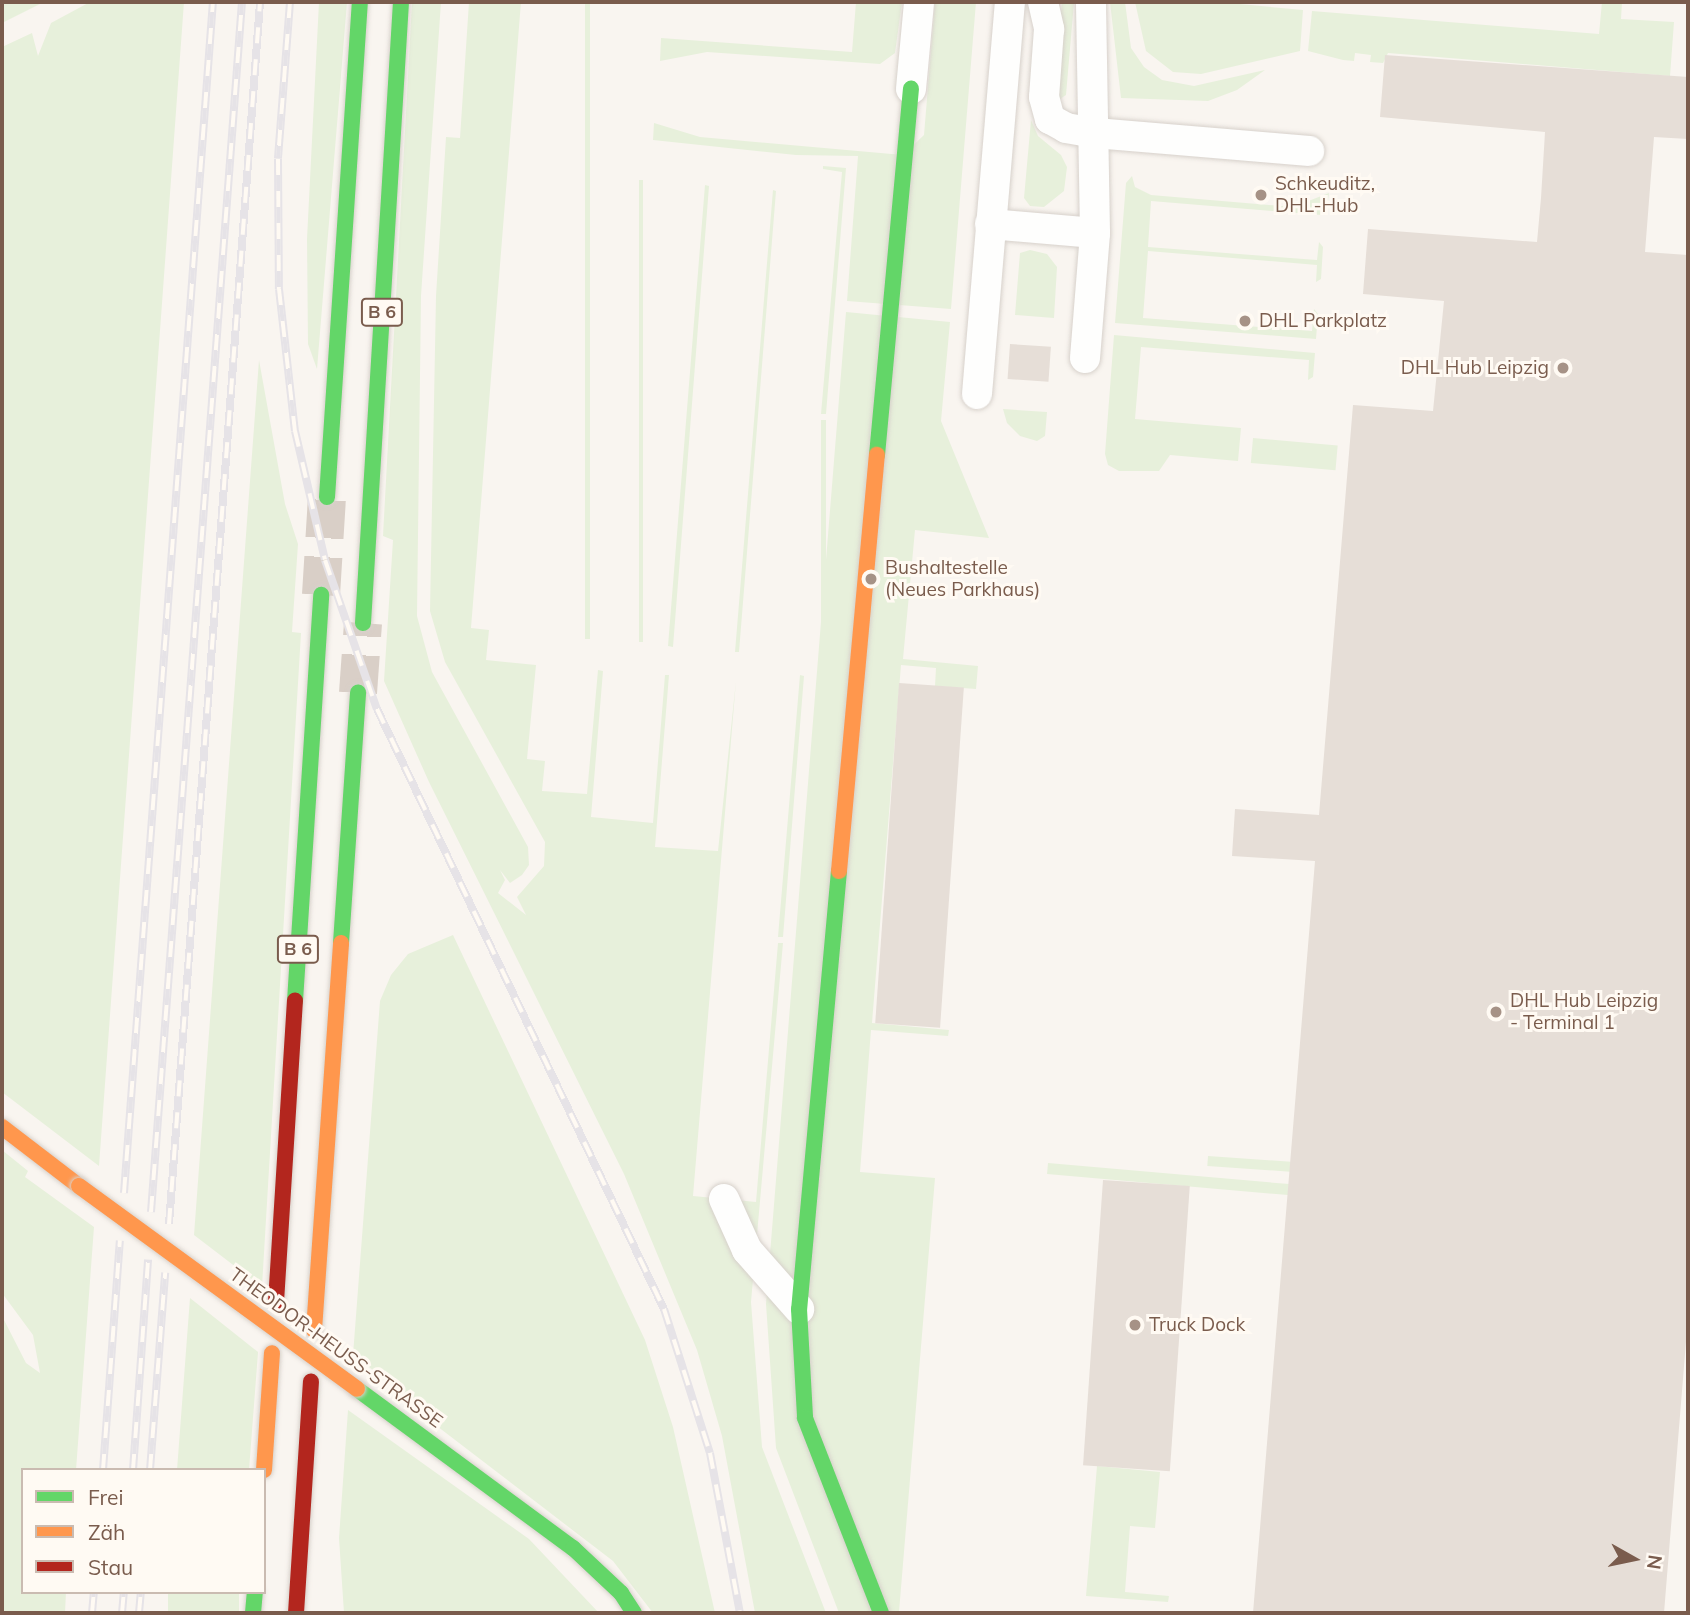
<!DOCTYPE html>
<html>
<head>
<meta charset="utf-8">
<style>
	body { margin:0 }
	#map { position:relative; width:1690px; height:1615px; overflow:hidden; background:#f9f5f0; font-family:Mulish,sans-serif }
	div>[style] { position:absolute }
	.green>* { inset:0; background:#e7f0db; transform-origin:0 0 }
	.building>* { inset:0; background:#e6ded7; transform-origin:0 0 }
	.primary-tunnel>* { height:38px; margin-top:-19px; transform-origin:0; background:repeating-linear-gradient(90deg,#d9cfc7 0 38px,transparent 0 57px) }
	.roads { filter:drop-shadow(0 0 2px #d7d1cb) drop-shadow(0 0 2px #d7d1cb) }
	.street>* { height:30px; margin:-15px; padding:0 15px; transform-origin:15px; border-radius:15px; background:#fefefd }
	.fast>* { height:16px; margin:-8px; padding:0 8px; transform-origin:8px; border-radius:8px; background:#63d668 }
	.slow>* { height:16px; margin:-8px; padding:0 8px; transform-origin:8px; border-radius:8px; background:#ff974d }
	.jam>* { height:16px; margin:-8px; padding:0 8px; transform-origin:8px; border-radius:8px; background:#b3261e }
	.rail>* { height:8px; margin-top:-4px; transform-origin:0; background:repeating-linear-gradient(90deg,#fffaf3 0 16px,#e6e3e7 0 32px); box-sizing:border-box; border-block:2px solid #e6e3e7 }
	.bridges { filter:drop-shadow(0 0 2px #d9d2cb) drop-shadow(0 0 2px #d9d2cb) }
	.slow-bridge>* { height:16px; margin:-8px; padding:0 8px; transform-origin:8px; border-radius:8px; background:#ff974d }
	.dots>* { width:19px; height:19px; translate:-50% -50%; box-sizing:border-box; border:4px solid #fffaf3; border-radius:50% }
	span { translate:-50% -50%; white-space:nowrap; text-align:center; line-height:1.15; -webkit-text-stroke:6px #fffaf3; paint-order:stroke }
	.shield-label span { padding:2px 5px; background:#fffaf3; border:2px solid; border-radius:5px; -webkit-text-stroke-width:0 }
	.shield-label { font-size:18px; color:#7a5c4d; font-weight:700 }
	.poi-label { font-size:19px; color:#7a5c4d }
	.left { translate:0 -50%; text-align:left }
	.right { translate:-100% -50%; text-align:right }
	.street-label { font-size:19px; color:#7a5c4d }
	.frame { position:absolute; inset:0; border:4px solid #7a5c4d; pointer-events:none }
	.legend { position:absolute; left:21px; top:1468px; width:245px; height:126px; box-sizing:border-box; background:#fffaf3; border:2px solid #cabbb1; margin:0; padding:9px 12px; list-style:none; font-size:21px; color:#7a5c4d }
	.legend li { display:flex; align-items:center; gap:14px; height:35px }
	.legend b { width:35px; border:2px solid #cabbb1 }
	.north { position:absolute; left:1599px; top:1524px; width:70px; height:70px; -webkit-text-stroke:5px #fffaf3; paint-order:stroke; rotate:99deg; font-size:19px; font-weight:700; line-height:28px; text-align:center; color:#7a5c4d }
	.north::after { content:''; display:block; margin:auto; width:24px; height:32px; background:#7a5c4d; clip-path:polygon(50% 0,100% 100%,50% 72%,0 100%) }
</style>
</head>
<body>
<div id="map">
	<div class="green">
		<i style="clip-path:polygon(2px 2px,44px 2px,2px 23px)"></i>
		<i style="clip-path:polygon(90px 2px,184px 2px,99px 1166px,2px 1092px,2px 47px,32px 33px,38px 56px,51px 23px)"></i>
		<i style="clip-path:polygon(319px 2px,347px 2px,317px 369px,308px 344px,307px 239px)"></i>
		<i style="clip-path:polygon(412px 2px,441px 2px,421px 296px,417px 616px,432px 672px,528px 847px,529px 865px,522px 875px,510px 883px,500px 870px,505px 880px,498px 893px,526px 915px,517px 897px,544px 866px,545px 842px,445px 662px,430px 611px,436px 296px,446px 137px,460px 138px,469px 2px,521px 2px,471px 628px,489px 630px,486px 660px,536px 665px,527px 759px,545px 761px,542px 791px,587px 794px,598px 670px,603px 671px,591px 817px,653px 823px,665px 675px,669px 675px,655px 847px,718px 851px,736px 681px,693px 1196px,756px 1202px,778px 943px,783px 943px,751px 1302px,762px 1447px,826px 1613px,755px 1613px,722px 1436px,697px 1350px,624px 1174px,429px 782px,384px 681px,393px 540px,383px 536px)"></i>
		<i style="left:585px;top:2px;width:5px;height:637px"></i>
		<i style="clip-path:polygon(856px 2px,902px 2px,895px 53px,880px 64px,707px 52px,660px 61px,661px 38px,852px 52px)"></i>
		<i style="clip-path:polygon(935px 2px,976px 2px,951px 309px,847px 301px,858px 156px,796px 155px,653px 140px,654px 123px,700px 137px,903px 155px,924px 135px)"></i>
		<i style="clip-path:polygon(1062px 2px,1074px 2px,1066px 95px,1060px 99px,1054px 94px)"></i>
		<i style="clip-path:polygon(1110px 2px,1125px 2px,1131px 48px,1144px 67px,1162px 80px,1194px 86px,1265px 70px,1237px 90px,1208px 101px,1121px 98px)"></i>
		<i style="clip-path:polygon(1135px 2px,1218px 2px,1303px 10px,1300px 51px,1201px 74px,1173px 72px,1146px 51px)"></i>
		<i style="clip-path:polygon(1602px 2px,1622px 2px,1621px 19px,1674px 22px,1670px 76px,1388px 53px,1383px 63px,1370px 62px,1371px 55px,1355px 53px,1354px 61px,1343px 60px,1308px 51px,1312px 11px,1599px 34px)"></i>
		<i style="clip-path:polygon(1031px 120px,1038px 136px,1061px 155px,1067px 167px,1064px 191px,1044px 207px,1030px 206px,1024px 198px)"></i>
		<i style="clip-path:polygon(823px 166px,846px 168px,826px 414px,821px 414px,842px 172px,823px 169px)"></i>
		<i style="clip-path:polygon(1132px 176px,1135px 187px,1151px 195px,1293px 207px,1329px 193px,1327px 207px,1321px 207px,1321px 215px,1151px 201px,1148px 247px,1317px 260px,1319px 242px,1323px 247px,1321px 279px,1316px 282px,1317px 265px,1148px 251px,1143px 318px,1312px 331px,1314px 309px,1318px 314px,1316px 339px,1115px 323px,1126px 183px)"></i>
		<i style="left:639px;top:180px;width:4px;height:462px"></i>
		<i style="clip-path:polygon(705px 185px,709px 186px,673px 647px,668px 646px)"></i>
		<i style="clip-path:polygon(773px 190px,776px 191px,739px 652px,735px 652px)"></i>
		<i style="clip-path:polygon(1030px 250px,1047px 254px,1057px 267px,1054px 318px,1015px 315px,1020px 253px)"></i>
		<i style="clip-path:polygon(846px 312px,950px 322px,941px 421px,989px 538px,915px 530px,903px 659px,978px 666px,976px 689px,935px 686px,936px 668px,901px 665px,872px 1023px,949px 1030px,948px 1036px,871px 1030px,860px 1172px,935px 1178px,899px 1612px,909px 1613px,839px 1613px,776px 1448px,766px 1304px)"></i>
		<i style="clip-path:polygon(1114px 335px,1315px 353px,1313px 377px,1308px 380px,1309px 360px,1141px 347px,1135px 419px,1241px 428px,1238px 461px,1170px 455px,1159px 471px,1119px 471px,1108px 465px,1105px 454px)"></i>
		<i style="clip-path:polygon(259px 360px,285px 504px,298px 544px,292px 632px,301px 633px,262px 1287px,194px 1235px)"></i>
		<i style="clip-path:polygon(1003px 409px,1047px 412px,1045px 436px,1037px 441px,1020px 436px,1007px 423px)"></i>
		<i style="left:821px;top:420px;width:5px;height:251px"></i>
		<i style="left:1253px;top:438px;width:85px;height:25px;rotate:5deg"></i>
		<i style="clip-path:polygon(800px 675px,804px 676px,783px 937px,778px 937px)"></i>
		<i style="clip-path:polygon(453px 935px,645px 1340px,673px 1427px,715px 1613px,653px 1613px,613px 1561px,399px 1397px,398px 1389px,353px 1355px,380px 1001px,391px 975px,408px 954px)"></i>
		<i style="clip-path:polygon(2px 1150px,28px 1171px,25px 1177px,94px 1227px,76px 1470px,23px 1470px,23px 1592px,66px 1592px,65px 1613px,2px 1613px,2px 1316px,26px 1363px,40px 1373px,33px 1335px,2px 1293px)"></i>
		<i style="left:1208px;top:1156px;width:83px;height:10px;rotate:4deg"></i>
		<i style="left:1048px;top:1163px;width:242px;height:11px;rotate:5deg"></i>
		<i style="clip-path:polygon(190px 1298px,258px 1352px,249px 1470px,177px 1470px)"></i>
		<i style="clip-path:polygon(348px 1410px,529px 1539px,599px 1613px,344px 1613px,339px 1538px)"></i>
		<i style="clip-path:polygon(1097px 1466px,1160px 1472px,1155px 1528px,1130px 1526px,1125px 1592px,1169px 1596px,1168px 1602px,1086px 1596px)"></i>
		<i style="left:168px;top:1592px;width:71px;height:21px"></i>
	</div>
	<div class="building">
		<i style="clip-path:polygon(1385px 55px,1688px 77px,1688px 139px,1654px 137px,1645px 252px,1688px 255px,1688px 1317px,1664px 1613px,1253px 1613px,1315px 861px,1232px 856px,1235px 809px,1319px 815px,1353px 405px,1433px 411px,1444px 301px,1363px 294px,1368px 229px,1537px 242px,1541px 198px,1545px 132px,1380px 117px)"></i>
		<i style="left:1010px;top:344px;width:41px;height:35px;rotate:4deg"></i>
		<i style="left:899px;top:683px;width:65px;height:341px;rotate:4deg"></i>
		<i style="left:1103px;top:1180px;width:87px;height:286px;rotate:4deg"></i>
	</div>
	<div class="primary-tunnel">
		<i style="left:321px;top:595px;width:98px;rotate:-86.5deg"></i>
		<i style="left:358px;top:693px;width:70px;rotate:-85.9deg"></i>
	</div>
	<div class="roads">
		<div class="street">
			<i style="left:1043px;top:2px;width:28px;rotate:77deg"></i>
			<i style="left:1049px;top:29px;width:68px;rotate:94.2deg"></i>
			<i style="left:1044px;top:97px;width:23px;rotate:75deg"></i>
			<i style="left:1050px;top:119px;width:18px;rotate:29deg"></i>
			<i style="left:1066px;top:128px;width:29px;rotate:10deg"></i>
			<i style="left:1095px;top:133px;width:215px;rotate:4.8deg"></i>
			<i style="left:911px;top:89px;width:87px;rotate:-84.7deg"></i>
			<i style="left:990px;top:224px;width:105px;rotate:4.9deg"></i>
			<i style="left:1085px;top:358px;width:125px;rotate:-85.4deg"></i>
			<i style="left:1095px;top:233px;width:231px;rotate:-91deg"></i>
			<i style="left:977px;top:394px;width:393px;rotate:-85.2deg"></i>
			<i style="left:724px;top:1199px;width:56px;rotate:65.7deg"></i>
			<i style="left:747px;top:1250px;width:79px;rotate:48.6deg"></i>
		</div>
		<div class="fast">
			<i style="left:877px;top:455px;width:368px;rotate:-84.7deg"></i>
			<i style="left:327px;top:497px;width:496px;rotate:-86.2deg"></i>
			<i style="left:363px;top:623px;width:622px;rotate:-86.5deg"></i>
			<i style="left:839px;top:871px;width:440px;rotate:95.2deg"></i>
			<i style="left:799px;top:1309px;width:109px;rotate:86.8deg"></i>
			<i style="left:805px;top:1418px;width:209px;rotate:68.7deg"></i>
			<i style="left:341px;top:943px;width:251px;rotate:-86.1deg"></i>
			<i style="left:295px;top:1001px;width:407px;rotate:-86.3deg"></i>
			<i style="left:357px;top:1389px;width:268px;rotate:36.4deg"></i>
			<i style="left:573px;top:1548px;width:66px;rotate:43.2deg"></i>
			<i style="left:621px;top:1593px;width:24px;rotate:57deg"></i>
			<i style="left:253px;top:1613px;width:21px;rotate:-85deg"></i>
		</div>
		<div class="slow">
			<i style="left:839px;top:871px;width:418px;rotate:-84.8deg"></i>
			<i style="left:2px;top:1127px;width:97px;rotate:37.5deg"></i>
			<i style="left:314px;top:1330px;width:388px;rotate:-86deg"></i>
			<i style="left:264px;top:1470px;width:117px;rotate:-86.1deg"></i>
		</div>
		<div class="jam">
			<i style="left:276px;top:1302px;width:302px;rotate:-86.4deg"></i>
			<i style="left:296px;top:1613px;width:232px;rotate:-86.3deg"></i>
		</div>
	</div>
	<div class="rail">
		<i style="left:290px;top:2px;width:157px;rotate:94.4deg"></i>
		<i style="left:278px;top:159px;width:130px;rotate:89.6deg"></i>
		<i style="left:279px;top:289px;width:143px;rotate:83.6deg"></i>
		<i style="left:295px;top:431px;width:132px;rotate:76.9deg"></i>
		<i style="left:325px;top:560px;width:158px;rotate:70.8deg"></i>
		<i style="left:377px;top:709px;width:665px;rotate:64.44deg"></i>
		<i style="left:664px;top:1309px;width:151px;rotate:72.3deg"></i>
		<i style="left:710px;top:1453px;width:163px;rotate:79.4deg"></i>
		<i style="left:124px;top:1193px;width:1194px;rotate:-85.73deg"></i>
		<i style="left:151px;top:1212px;width:1213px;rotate:-85.7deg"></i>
		<i style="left:169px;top:1224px;width:1225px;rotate:-85.74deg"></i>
		<i style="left:103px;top:1470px;width:230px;rotate:-85.8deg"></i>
		<i style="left:133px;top:1470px;width:211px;rotate:-85.9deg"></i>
		<i style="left:150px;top:1470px;width:198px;rotate:-85.6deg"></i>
		<i style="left:92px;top:1613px;width:21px;rotate:-85deg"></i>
		<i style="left:122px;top:1613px;width:21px;rotate:-85deg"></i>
		<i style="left:139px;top:1613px;width:21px;rotate:-85deg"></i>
	</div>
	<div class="bridges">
		<div class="slow-bridge">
			<i style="left:79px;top:1186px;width:344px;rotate:36.1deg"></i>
		</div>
	</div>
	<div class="dots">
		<i style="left:1261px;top:195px;background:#a69286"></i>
		<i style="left:1245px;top:321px;background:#a69286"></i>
		<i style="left:1563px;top:368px;background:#a69286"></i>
		<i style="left:871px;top:579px;background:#a69286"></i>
		<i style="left:1496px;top:1012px;background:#a69286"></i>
		<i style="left:1135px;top:1325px;background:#a69286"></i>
	</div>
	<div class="shield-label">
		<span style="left:382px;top:312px">B 6</span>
		<span style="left:298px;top:949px">B 6</span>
	</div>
	<div class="poi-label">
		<span class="left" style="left:1275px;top:195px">Schkeuditz,<br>DHL-Hub</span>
		<span class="left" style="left:1259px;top:321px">DHL Parkplatz</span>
		<span class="right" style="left:1549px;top:368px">DHL Hub Leipzig</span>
		<span class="left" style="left:885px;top:579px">Bushaltestelle<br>(Neues Parkhaus)</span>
		<span class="left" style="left:1510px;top:1012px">DHL Hub Leipzig<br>- Terminal 1</span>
		<span class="left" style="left:1149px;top:1325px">Truck Dock</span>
	</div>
	<div class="street-label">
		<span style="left:336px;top:1348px;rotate:36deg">THEODOR-HEUSS-STRASSE</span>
	</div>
	<div class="frame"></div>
	<ul class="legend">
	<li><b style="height:9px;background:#63d668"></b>Frei</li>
	<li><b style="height:9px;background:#ff974d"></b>Zäh</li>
	<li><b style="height:9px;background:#b3261e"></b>Stau</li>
	</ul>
	<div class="north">N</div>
</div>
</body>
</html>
